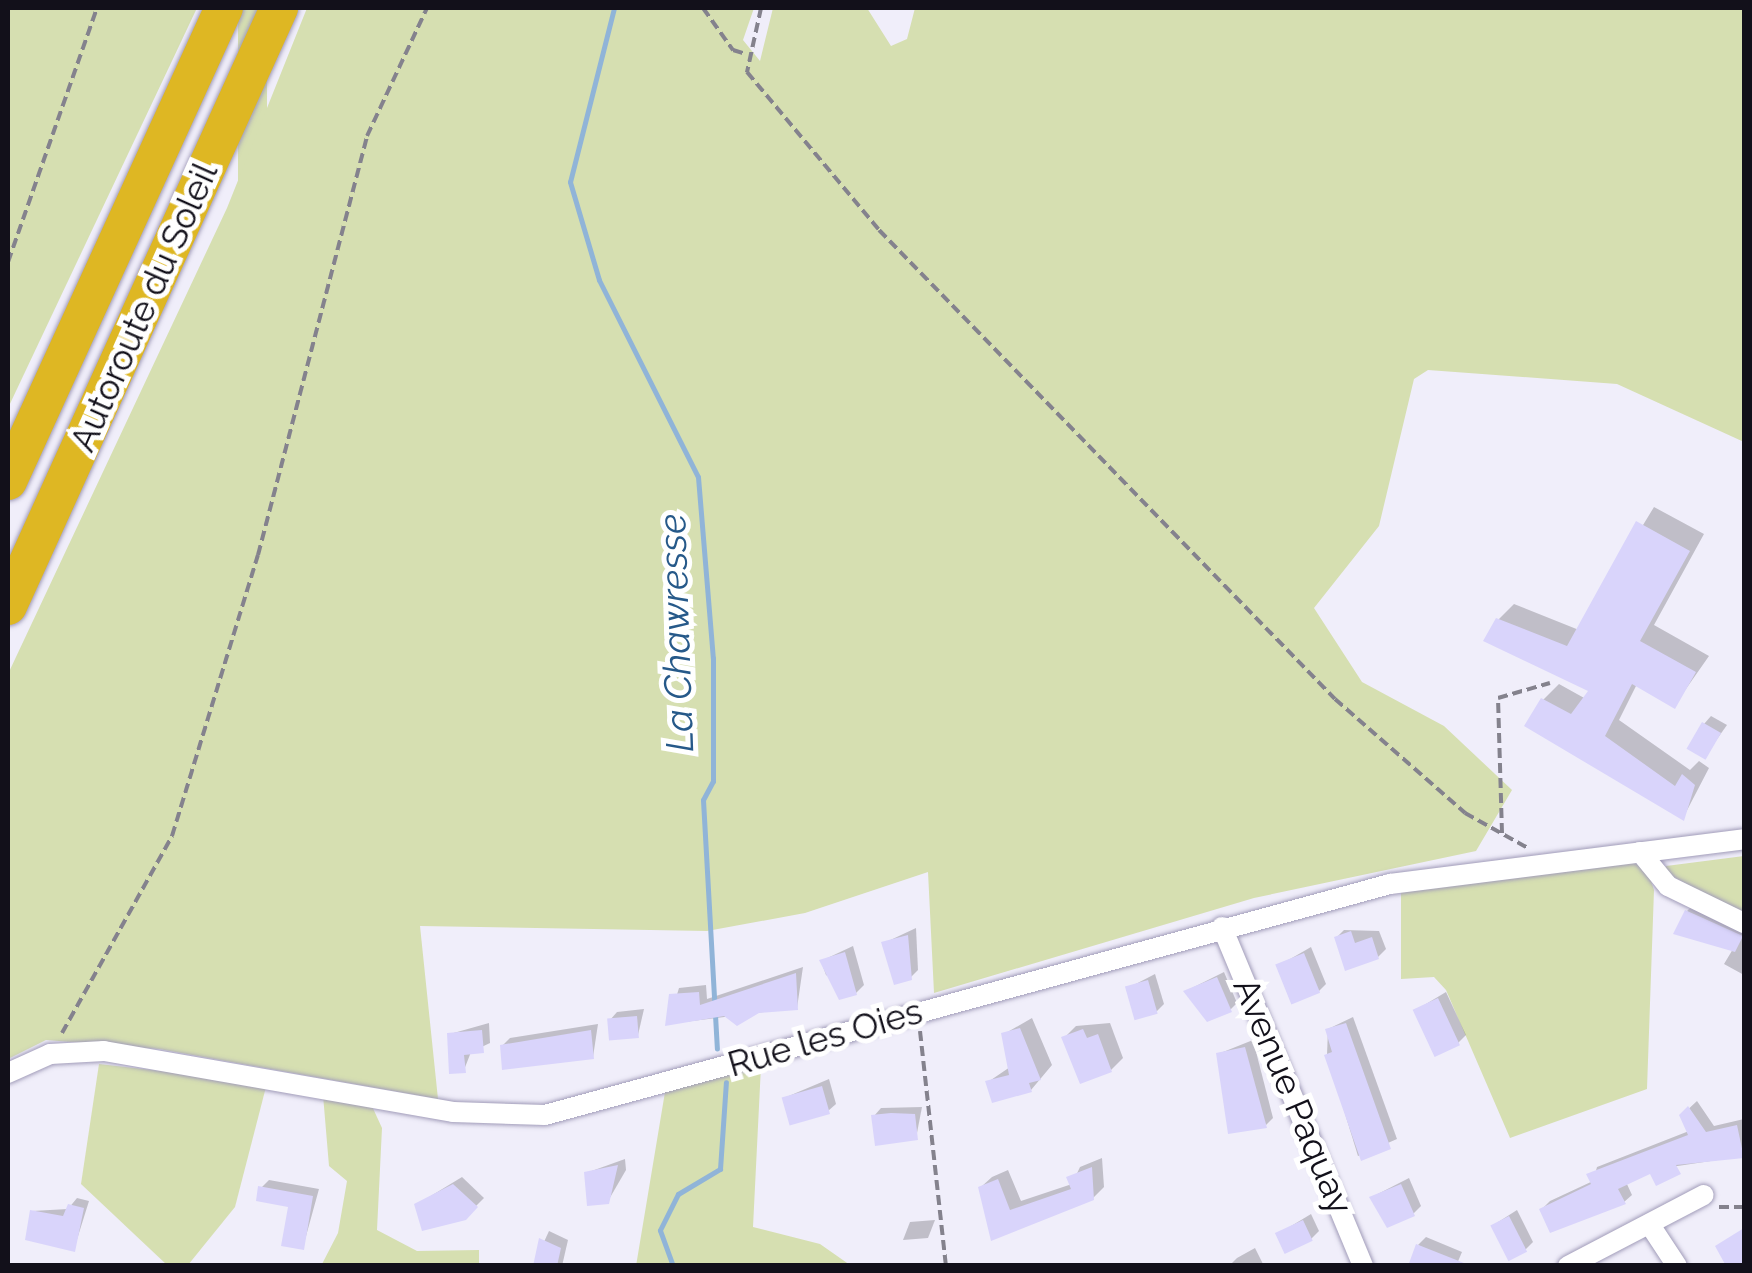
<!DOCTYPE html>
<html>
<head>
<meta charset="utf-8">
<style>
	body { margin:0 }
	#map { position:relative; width:1752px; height:1273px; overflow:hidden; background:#f0eefa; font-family:Raleway,sans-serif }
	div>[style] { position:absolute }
	.green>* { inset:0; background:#d6dfb1; transform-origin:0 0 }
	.shadow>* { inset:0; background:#0003 }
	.stream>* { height:5px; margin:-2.5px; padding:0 2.5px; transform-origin:2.5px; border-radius:2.5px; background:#90b4d8 }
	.building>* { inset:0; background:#d9d4fb; transform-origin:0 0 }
	.path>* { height:4px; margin-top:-2px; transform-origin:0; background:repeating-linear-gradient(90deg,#84828d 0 10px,transparent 0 15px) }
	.roads { filter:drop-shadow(0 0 2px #a19cb9) drop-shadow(0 0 2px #a19cb9) }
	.minor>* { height:20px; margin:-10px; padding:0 10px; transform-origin:10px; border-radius:10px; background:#fff }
	.motorway>* { height:38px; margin:-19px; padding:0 19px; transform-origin:19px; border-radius:19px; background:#deb723 }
	span { translate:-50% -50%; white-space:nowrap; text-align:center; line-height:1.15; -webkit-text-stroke:10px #fff; paint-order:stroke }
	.street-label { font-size:35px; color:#12101a }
	.water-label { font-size:38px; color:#265989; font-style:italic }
	.frame { position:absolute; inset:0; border:10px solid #12101a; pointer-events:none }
</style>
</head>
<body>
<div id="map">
	<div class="green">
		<i style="clip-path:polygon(8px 8px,197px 8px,8px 408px)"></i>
		<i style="left:238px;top:8px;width:29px;height:557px"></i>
		<i style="clip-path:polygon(307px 8px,754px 8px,743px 40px,760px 61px,773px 8px,867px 8px,891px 46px,907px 39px,915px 8px,1744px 8px,1744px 442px,1617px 384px,1428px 370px,1414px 379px,1379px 526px,1314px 608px,1362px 682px,1444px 726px,1512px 790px,1476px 851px,1254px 898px,934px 993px,928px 872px,805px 913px,707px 931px,420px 926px,438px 1099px,159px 1049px,46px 1040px,8px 1059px,8px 674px,227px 208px)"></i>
		<i style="clip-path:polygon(1744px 856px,1744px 916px,1665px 872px,1666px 866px)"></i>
		<i style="clip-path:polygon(1644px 860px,1654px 890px,1647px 1089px,1510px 1138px,1446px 990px,1434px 977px,1401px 979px,1401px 891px)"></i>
		<i style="clip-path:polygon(99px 1064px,267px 1083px,235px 1207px,188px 1265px,167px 1265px,81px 1184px)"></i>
		<i style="clip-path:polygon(761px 1066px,753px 1227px,820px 1244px,850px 1265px,636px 1266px,665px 1092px)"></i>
		<i style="clip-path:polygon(323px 1095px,371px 1104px,382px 1128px,377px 1230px,417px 1251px,479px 1250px,479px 1265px,321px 1266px,338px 1233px,347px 1181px,329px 1166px)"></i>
	</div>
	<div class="shadow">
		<i style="clip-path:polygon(1654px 507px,1704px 534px,1654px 625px,1709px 656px,1674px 706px,1637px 684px,1619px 720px,1690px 770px,1699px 761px,1709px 768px,1683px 818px,1543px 700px,1559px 684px,1586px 699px,1592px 690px,1498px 620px,1514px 604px,1579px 630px)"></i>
		<i style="clip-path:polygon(1711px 716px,1727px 725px,1705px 756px,1704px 724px)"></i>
		<i style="clip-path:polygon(1693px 905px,1744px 929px,1744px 975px,1724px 964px,1733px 949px,1687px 911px)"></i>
		<i style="clip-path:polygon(916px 928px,918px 970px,911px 977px,884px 943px)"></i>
		<i style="clip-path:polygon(1344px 930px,1379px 931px,1386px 949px,1378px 957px,1337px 937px)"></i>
		<i style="clip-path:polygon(853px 946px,864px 985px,856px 993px,826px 975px,821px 961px)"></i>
		<i style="clip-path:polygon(1311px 947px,1326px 984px,1319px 991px,1278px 966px)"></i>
		<i style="clip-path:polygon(803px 967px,797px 1008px,668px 1024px,679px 988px,706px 985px,707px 999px)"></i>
		<i style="clip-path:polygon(1224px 972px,1237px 1003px,1230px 1010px,1186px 991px)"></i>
		<i style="clip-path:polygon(1155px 974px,1164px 1004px,1156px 1012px,1128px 988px)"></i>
		<i style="clip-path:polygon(1446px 992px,1466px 1035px,1458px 1043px,1416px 1010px)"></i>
		<i style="clip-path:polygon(644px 1009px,638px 1035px,610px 1020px,617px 1012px)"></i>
		<i style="clip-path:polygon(1353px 1017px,1397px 1139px,1358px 1156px,1327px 1055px,1328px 1029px)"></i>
		<i style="clip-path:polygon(1032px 1018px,1052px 1065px,1031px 1090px,988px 1082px,1010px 1067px,1004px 1034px)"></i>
		<i style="clip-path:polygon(489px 1023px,490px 1043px,471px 1052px,464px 1070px,450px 1034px)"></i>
		<i style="clip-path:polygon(1110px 1023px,1123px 1058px,1111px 1070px,1064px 1038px,1076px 1026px)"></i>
		<i style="clip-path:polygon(598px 1024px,593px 1057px,502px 1046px,510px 1038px)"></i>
		<i style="clip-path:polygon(1253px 1040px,1273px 1118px,1266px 1125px,1218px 1054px)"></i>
		<i style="clip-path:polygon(829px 1079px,836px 1104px,828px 1111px,784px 1098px)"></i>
		<i style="clip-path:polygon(1697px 1101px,1714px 1126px,1744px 1119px,1744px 1156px,1651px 1170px,1626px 1182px,1632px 1195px,1624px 1202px,1552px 1230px,1542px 1209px,1550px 1201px,1593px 1181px,1597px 1167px,1689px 1131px,1682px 1115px)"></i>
		<i style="clip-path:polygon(922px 1107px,916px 1138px,874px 1116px,881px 1108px)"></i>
		<i style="clip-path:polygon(1102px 1158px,1104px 1187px,1093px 1198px,992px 1237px,981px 1187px,992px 1177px,1008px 1170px,1021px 1201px,1072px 1184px,1080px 1167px)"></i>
		<i style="clip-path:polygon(625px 1159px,626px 1170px,608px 1201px,586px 1173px)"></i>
		<i style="clip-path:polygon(462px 1177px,484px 1198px,465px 1217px,416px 1205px)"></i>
		<i style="clip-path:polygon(1409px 1178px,1421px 1206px,1413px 1214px,1372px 1197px)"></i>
		<i style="clip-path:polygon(269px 1180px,319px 1189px,303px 1247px,291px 1204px,261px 1188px)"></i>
		<i style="clip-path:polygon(77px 1198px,89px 1201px,74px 1249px,32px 1211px,68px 1209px)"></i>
		<i style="clip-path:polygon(1517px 1210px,1533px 1242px,1525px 1250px,1492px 1226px)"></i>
		<i style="clip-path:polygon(1311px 1214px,1319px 1231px,1311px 1239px,1278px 1234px)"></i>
		<i style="clip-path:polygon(935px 1220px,928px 1238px,903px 1240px,910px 1222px)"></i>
		<i style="clip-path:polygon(549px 1231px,568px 1240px,562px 1266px,533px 1266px)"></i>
		<i style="clip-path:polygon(1426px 1237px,1462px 1252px,1456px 1266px,1418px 1245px)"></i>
		<i style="clip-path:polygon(1255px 1248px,1264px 1266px,1229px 1266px,1237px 1258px)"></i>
	</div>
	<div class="stream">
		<i style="left:614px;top:8px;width:179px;rotate:104.2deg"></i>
		<i style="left:570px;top:182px;width:102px;rotate:73.5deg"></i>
		<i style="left:599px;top:280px;width:220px;rotate:63.3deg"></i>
		<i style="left:698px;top:477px;width:182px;rotate:85.3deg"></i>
		<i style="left:713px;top:658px;width:123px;rotate:90deg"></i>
		<i style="left:713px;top:781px;width:21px;rotate:118deg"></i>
		<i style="left:703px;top:800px;width:249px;rotate:86.8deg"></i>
		<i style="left:673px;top:1266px;width:38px;rotate:-110deg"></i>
		<i style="left:660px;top:1230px;width:40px;rotate:-63.4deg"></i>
		<i style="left:678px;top:1194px;width:49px;rotate:-30.8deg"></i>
		<i style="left:720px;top:1169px;width:87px;rotate:-86.1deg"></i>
	</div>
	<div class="building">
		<i style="clip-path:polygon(1636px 521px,1690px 551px,1640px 641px,1696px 672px,1675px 709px,1632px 684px,1605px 736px,1675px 786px,1682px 774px,1695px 785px,1684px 821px,1524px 726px,1541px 698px,1571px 714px,1588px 691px,1483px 641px,1496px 618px,1567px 646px)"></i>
		<i style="left:1702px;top:722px;width:22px;height:31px;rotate:30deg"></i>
		<i style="clip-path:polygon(1685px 910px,1743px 936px,1735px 952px,1673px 934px)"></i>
		<i style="clip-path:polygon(1351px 931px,1355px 943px,1372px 937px,1379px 959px,1345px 971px,1334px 937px)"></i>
		<i style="clip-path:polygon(908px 935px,912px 980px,894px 985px,881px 942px)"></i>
		<i style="clip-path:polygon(845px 952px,857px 995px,839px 1000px,819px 960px)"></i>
		<i style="left:1304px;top:953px;width:43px;height:31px;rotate:68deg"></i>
		<i style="clip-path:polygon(796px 973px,798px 1010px,759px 1013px,737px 1026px,724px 1016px,665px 1026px,669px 994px,699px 992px,700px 1005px)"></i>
		<i style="clip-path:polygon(1217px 977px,1232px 1012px,1207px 1022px,1183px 991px)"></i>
		<i style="left:1148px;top:980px;width:35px;height:24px;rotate:74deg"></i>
		<i style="left:1438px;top:998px;width:52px;height:28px;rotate:65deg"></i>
		<i style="left:637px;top:1016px;width:22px;height:30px;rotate:85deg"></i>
		<i style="clip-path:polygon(1346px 1023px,1391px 1149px,1361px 1161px,1324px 1055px,1332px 1052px,1325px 1029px)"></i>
		<i style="clip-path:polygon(1020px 1028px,1041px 1080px,1029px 1083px,1032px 1092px,992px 1103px,985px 1081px,1009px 1075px,1001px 1033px)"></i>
		<i style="clip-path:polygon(1083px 1029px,1087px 1038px,1098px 1034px,1112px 1072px,1080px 1084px,1061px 1037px)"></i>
		<i style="clip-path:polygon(482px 1030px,484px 1053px,464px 1055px,466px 1073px,449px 1074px,447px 1033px)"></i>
		<i style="clip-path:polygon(591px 1030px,594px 1059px,502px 1070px,500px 1045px)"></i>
		<i style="clip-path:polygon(1245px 1047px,1267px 1128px,1228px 1134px,1216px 1053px)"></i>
		<i style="left:822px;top:1086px;width:29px;height:42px;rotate:74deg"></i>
		<i style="clip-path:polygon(1688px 1106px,1706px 1132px,1737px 1125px,1744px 1158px,1676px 1165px,1681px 1174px,1656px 1186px,1650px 1174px,1618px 1189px,1626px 1204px,1550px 1233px,1539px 1209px,1591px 1184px,1586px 1174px,1688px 1135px,1679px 1115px)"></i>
		<i style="clip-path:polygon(891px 1113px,915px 1114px,918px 1140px,875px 1146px,871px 1115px)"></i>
		<i style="clip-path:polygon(618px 1165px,609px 1204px,587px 1206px,584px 1172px)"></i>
		<i style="clip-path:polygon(1092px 1167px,1094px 1200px,991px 1241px,978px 1187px,998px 1179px,1010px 1210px,1071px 1189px,1066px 1177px)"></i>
		<i style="clip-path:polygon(453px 1184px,478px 1207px,466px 1220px,422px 1231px,414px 1204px)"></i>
		<i style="clip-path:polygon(1401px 1184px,1415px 1216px,1387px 1228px,1369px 1197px)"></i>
		<i style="clip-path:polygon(258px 1186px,313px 1196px,304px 1250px,281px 1246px,288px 1207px,256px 1201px)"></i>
		<i style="clip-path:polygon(68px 1204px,84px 1208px,75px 1252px,25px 1240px,30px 1210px,63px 1216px)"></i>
		<i style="left:1509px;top:1216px;width:40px;height:21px;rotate:63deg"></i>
		<i style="left:1303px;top:1220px;width:23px;height:31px;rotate:65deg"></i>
		<i style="clip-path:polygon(1744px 1228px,1744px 1266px,1726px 1266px,1715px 1246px)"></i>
		<i style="clip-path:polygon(539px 1238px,561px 1248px,557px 1266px,533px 1266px)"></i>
		<i style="clip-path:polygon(1416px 1244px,1469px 1265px,1469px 1266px,1408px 1266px)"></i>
	</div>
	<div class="path">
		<i style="left:703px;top:8px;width:52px;rotate:54.5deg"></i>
		<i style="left:733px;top:50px;width:14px;rotate:17deg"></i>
		<i style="left:761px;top:8px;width:66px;rotate:102.3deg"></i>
		<i style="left:747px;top:72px;width:206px;rotate:50.1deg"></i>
		<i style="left:879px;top:230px;width:654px;rotate:45.81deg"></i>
		<i style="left:1335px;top:699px;width:173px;rotate:41.2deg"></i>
		<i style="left:1465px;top:813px;width:72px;rotate:29.1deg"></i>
		<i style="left:8px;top:262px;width:269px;rotate:-70.7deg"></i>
		<i style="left:1502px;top:833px;width:135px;rotate:-91.7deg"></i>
		<i style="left:1498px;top:698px;width:54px;rotate:-16.1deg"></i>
		<i style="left:920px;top:1031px;width:236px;rotate:83.7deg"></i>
		<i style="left:62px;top:1033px;width:226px;rotate:-60.8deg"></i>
		<i style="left:172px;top:836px;width:294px;rotate:-73deg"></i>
		<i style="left:258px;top:555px;width:433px;rotate:-75.4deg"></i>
		<i style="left:367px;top:136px;width:141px;rotate:-64.9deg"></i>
		<i style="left:1719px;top:1207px;width:25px"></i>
	</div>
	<div class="roads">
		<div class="minor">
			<i style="left:1640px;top:852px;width:44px;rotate:50.5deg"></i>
			<i style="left:1668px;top:886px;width:85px;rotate:26deg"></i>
			<i style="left:1222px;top:927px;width:367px;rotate:67.4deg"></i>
			<i style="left:8px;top:1073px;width:46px;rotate:-24.3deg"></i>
			<i style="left:50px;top:1054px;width:54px;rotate:-3.2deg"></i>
			<i style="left:104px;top:1051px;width:354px;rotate:9.9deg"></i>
			<i style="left:453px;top:1112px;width:92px;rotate:1.9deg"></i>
			<i style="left:545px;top:1115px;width:876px;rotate:-15.29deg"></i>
			<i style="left:1390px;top:884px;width:357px;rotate:-7.2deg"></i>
			<i style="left:1650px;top:1225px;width:49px;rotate:56.6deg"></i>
			<i style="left:1568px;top:1266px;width:153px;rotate:-27.6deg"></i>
		</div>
		<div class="motorway">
			<i style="left:8px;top:481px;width:520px;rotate:-65.46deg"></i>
			<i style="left:8px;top:606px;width:657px;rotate:-65.62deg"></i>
		</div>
	</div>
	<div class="street-label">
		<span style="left:144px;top:307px;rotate:-66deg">Autoroute du Soleil</span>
		<span style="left:825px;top:1038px;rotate:-16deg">Rue les Oies</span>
		<span style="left:1293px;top:1096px;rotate:67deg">Avenue Paquay</span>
	</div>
	<div class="water-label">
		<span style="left:676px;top:633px;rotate:-92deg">La Chawresse</span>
	</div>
	<div class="frame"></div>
</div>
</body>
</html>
